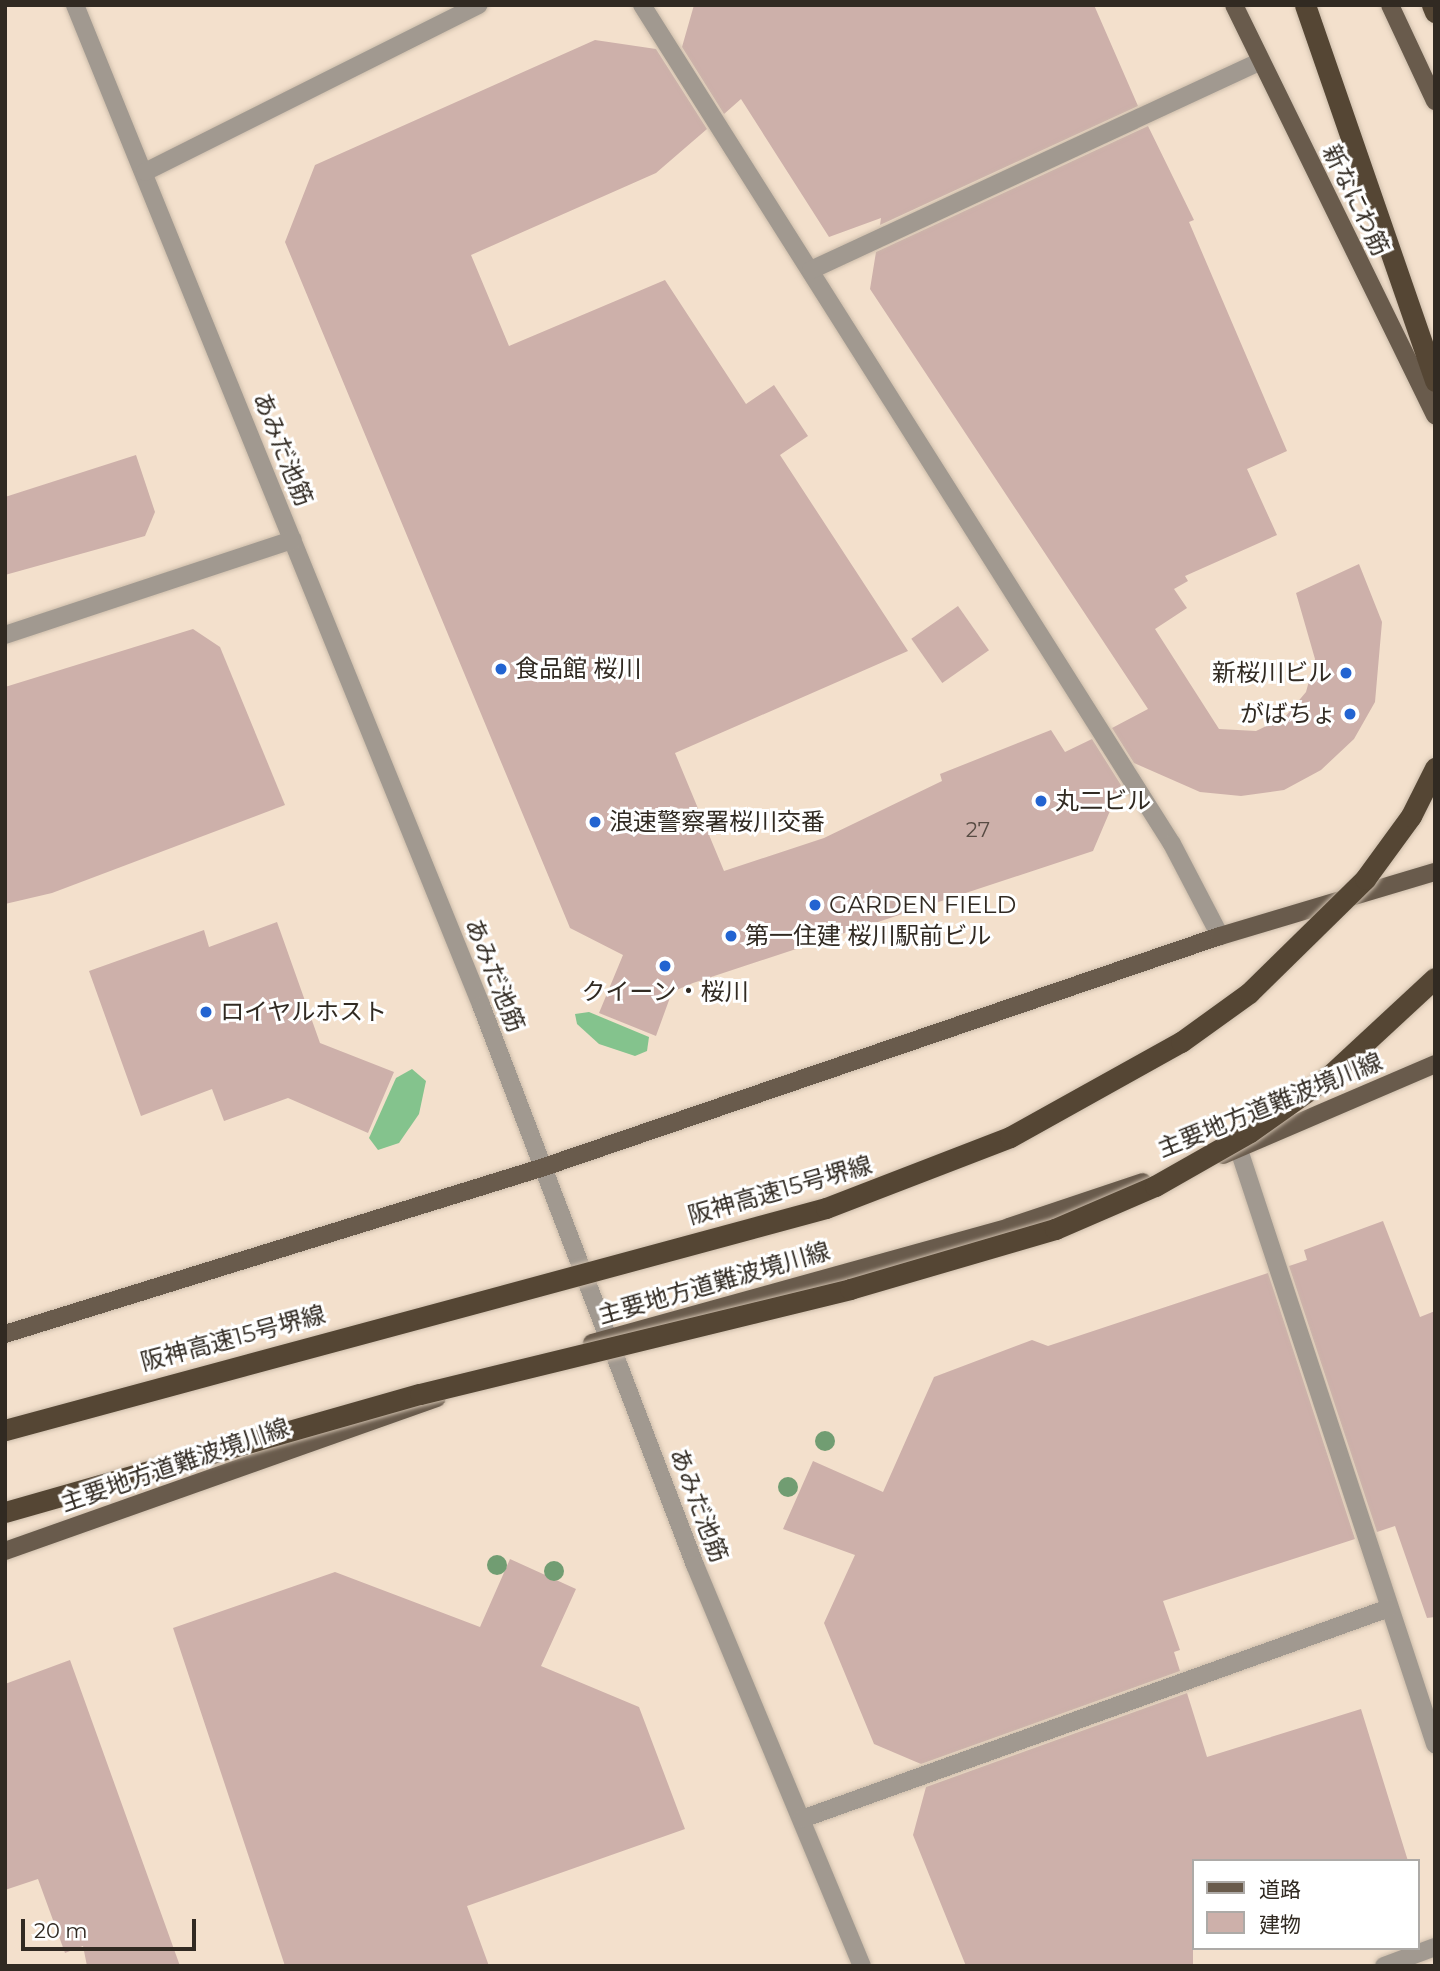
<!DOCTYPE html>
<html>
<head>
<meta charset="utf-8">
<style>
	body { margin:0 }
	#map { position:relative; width:1440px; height:1971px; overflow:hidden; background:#f3e0cc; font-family:Montserrat,"Noto Sans JP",sans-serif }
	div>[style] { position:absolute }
	.green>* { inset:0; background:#84c38d }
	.building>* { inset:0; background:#cdb0aa; transform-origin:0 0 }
	.roads { filter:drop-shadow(0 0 2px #ccbcaa) drop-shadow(0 0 2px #ccbcaa) }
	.minor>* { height:18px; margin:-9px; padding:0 9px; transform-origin:9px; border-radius:9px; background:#a19990 }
	.major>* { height:18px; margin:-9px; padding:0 9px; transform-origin:9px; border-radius:9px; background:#695b4c }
	.highway>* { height:21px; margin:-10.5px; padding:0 10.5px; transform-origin:10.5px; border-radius:10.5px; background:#554634 }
	.bridges { filter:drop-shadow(0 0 2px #ccbcaa) drop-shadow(0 0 2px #ccbcaa) }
	.highway-bridge>* { height:21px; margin:-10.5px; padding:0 10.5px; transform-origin:10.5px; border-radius:10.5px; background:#554634 }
	.trees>* { width:20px; height:20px; margin:-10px; border-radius:50%; background:#719d72 }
	.dots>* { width:19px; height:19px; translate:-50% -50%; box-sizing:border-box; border:4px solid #fff; border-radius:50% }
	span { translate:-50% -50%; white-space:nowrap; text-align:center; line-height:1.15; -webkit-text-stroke:6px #fff; paint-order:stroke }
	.number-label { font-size:21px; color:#584c44 }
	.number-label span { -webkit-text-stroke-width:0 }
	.street-label { font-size:24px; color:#312a22 }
	.poi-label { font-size:24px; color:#312a22 }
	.left { translate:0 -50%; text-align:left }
	.right { translate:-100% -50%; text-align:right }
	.frame { position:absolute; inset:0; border:7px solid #312a22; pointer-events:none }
	.legend { position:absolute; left:1192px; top:1859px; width:228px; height:91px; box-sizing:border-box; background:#fff; border:2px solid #adaaa7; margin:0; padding:9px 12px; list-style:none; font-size:21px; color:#312a22 }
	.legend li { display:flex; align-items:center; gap:14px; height:35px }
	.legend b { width:35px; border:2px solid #adaaa7 }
	.scale { position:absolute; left:21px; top:1919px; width:175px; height:32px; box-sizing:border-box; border:4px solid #312a22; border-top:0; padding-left:9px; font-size:21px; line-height:24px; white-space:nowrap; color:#312a22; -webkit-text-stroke:5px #fff; paint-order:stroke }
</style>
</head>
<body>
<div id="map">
	<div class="green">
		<i style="clip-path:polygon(589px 1012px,649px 1037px,647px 1051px,635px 1056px,599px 1044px,577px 1024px,575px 1014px)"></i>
		<i style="clip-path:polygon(412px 1069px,426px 1081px,419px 1114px,399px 1143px,378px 1150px,369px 1138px,396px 1078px)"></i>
	</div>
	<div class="building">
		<i style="clip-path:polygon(694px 5px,1094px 5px,1138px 106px,880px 225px,881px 218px,829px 237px,741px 99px,724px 114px,682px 47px)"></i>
		<i style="clip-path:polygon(595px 40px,656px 49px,707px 129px,656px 173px,471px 255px,509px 346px,665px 280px,746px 404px,774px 385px,808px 436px,780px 455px,908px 651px,675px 753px,724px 871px,824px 838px,942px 781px,940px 774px,1051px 730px,1065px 752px,1092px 739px,1121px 785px,1093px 851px,693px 983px,672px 992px,656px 1036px,599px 1013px,623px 955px,570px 928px,285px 242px,315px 165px)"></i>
		<i style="clip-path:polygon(1148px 126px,1194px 220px,1189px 222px,1287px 451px,1247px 469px,1277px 535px,1185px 576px,1188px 581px,1174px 589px,1187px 608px,1155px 629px,1219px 729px,1256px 731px,1285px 717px,1306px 692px,1315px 659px,1296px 593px,1359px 564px,1382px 622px,1375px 702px,1354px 739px,1321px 770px,1284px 790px,1241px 796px,1200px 792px,1134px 763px,1112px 728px,1148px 709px,870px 289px,876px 252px)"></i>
		<i style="clip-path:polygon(136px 455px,155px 512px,145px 536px,5px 575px,5px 497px)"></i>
		<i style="left:958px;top:606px;width:54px;height:57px;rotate:55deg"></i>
		<i style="clip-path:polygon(193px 629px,220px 647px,285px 805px,52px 893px,5px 904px,5px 687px)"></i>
		<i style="clip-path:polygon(277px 922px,320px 1043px,394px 1072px,368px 1133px,288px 1098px,224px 1121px,212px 1089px,141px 1116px,89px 971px,204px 930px,209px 947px)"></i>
		<i style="clip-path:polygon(1383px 1221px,1420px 1317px,1435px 1311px,1435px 1617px,1427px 1618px,1395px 1526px,1377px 1532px,1289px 1266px,1307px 1260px,1304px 1250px)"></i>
		<i style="clip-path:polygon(1268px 1273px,1355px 1539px,1163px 1601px,1180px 1650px,1174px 1652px,1180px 1671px,921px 1764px,874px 1744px,824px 1623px,855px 1555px,783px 1529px,813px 1461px,883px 1492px,934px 1377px,1032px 1340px,1048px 1346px)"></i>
		<i style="clip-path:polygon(510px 1559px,576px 1589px,541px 1666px,639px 1707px,685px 1829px,467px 1906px,489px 1966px,285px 1966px,173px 1628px,335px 1572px,480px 1627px)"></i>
		<i style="clip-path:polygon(70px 1660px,180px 1966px,87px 1966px,83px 1946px,65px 1953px,38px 1879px,5px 1890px,5px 1684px)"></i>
		<i style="clip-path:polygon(1187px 1693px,1207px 1757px,1361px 1709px,1408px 1861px,1193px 1861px,1193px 1966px,966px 1966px,913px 1835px,926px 1787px)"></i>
	</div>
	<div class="roads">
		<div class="minor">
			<i style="left:75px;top:5px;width:1079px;rotate:67.9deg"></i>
			<i style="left:481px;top:1005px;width:599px;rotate:69.09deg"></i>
			<i style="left:695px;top:1565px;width:434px;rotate:67.4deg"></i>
			<i style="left:642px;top:5px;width:992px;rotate:57.72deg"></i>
			<i style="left:1172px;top:844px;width:104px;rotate:62.4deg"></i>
			<i style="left:145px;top:172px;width:373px;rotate:-26.6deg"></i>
			<i style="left:811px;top:270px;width:496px;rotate:-24.9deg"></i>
			<i style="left:5px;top:635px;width:303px;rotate:-18.3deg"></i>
			<i style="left:1239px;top:1150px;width:626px;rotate:71.74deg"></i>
			<i style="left:802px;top:1819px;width:624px;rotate:-19.77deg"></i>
			<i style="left:1384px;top:1966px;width:54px;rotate:-20.4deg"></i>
		</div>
		<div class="major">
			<i style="left:1234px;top:5px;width:457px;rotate:63.9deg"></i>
			<i style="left:1390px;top:5px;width:106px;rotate:64.9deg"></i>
			<i style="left:1223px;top:1155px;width:231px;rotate:-23.2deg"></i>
			<i style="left:5px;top:1334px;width:564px;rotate:-17.21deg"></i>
			<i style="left:544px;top:1167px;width:714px;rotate:-18.87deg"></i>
			<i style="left:1220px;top:936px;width:224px;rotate:-16.6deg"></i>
			<i style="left:592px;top:1343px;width:433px;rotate:-15.5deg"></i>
			<i style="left:1009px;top:1227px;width:141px;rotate:-18.6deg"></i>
			<i style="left:5px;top:1551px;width:458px;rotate:-19.5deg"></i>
		</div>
		<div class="highway">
			<i style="left:1305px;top:5px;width:398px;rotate:70.9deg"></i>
			<i style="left:1432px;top:5px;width:8px;rotate:67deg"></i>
		</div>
	</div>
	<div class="bridges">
		<div class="highway-bridge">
			<i style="left:5px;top:1430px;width:850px;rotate:-15.13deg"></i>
			<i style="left:826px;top:1208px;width:197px;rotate:-21.1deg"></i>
			<i style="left:1010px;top:1137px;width:196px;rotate:-29.1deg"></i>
			<i style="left:1181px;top:1042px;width:84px;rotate:-35.8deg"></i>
			<i style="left:1249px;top:993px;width:163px;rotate:-44.5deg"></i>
			<i style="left:1365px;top:879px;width:78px;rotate:-53.9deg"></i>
			<i style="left:1411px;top:816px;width:54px;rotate:-63.4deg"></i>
			<i style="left:5px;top:1512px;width:431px;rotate:-15.9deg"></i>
			<i style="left:420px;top:1394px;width:443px;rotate:-13.7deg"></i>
			<i style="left:850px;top:1289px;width:214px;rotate:-16.3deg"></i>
			<i style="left:1055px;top:1229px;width:109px;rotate:-23.3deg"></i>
			<i style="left:1155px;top:1186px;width:109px;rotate:-29.6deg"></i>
			<i style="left:1250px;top:1132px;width:97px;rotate:-35.3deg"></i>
			<i style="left:1329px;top:1076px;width:144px;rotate:-42.8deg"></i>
		</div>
	</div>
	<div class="trees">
		<i style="left:825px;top:1441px"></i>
		<i style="left:788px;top:1487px"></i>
		<i style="left:497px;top:1565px"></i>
		<i style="left:554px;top:1571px"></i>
	</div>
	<div class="dots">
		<i style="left:501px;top:669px;background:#2364d1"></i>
		<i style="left:1346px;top:673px;background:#2364d1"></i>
		<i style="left:1350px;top:714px;background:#2364d1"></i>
		<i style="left:1041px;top:801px;background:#2364d1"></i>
		<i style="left:595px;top:822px;background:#2364d1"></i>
		<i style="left:815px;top:905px;background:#2364d1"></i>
		<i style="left:731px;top:936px;background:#2364d1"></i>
		<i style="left:665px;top:966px;background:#2364d1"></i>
		<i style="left:206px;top:1012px;background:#2364d1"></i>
	</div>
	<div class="number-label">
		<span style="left:978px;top:830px">27</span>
	</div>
	<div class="street-label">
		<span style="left:1356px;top:200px;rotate:64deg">新なにわ筋</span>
		<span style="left:283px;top:449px;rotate:68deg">あみだ池筋</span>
		<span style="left:495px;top:975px;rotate:68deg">あみだ池筋</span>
		<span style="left:1270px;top:1105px;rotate:-22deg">主要地方道難波境川線</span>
		<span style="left:780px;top:1190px;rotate:-16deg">阪神高速15号堺線</span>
		<span style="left:714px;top:1283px;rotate:-16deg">主要地方道難波境川線</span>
		<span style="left:233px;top:1338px;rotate:-15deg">阪神高速15号堺線</span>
		<span style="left:175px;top:1465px;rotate:-19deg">主要地方道難波境川線</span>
		<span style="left:699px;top:1505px;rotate:69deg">あみだ池筋</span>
	</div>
	<div class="poi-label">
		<span class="left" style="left:515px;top:669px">食品館 桜川</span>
		<span class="right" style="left:1332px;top:673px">新桜川ビル</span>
		<span class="right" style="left:1336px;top:714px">がばちょ</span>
		<span class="left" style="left:1055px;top:801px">丸二ビル</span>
		<span class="left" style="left:609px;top:822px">浪速警察署桜川交番</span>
		<span class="left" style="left:829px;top:905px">GARDEN FIELD</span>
		<span class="left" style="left:745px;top:936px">第一住建 桜川駅前ビル</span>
		<span style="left:665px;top:992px">クイーン・桜川</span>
		<span class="left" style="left:220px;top:1012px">ロイヤルホスト</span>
	</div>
	<div class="frame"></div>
	<ul class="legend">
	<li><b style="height:9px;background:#695b4c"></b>道路</li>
	<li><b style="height:19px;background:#cdb0aa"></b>建物</li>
	</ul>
	<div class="scale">20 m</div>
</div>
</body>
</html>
